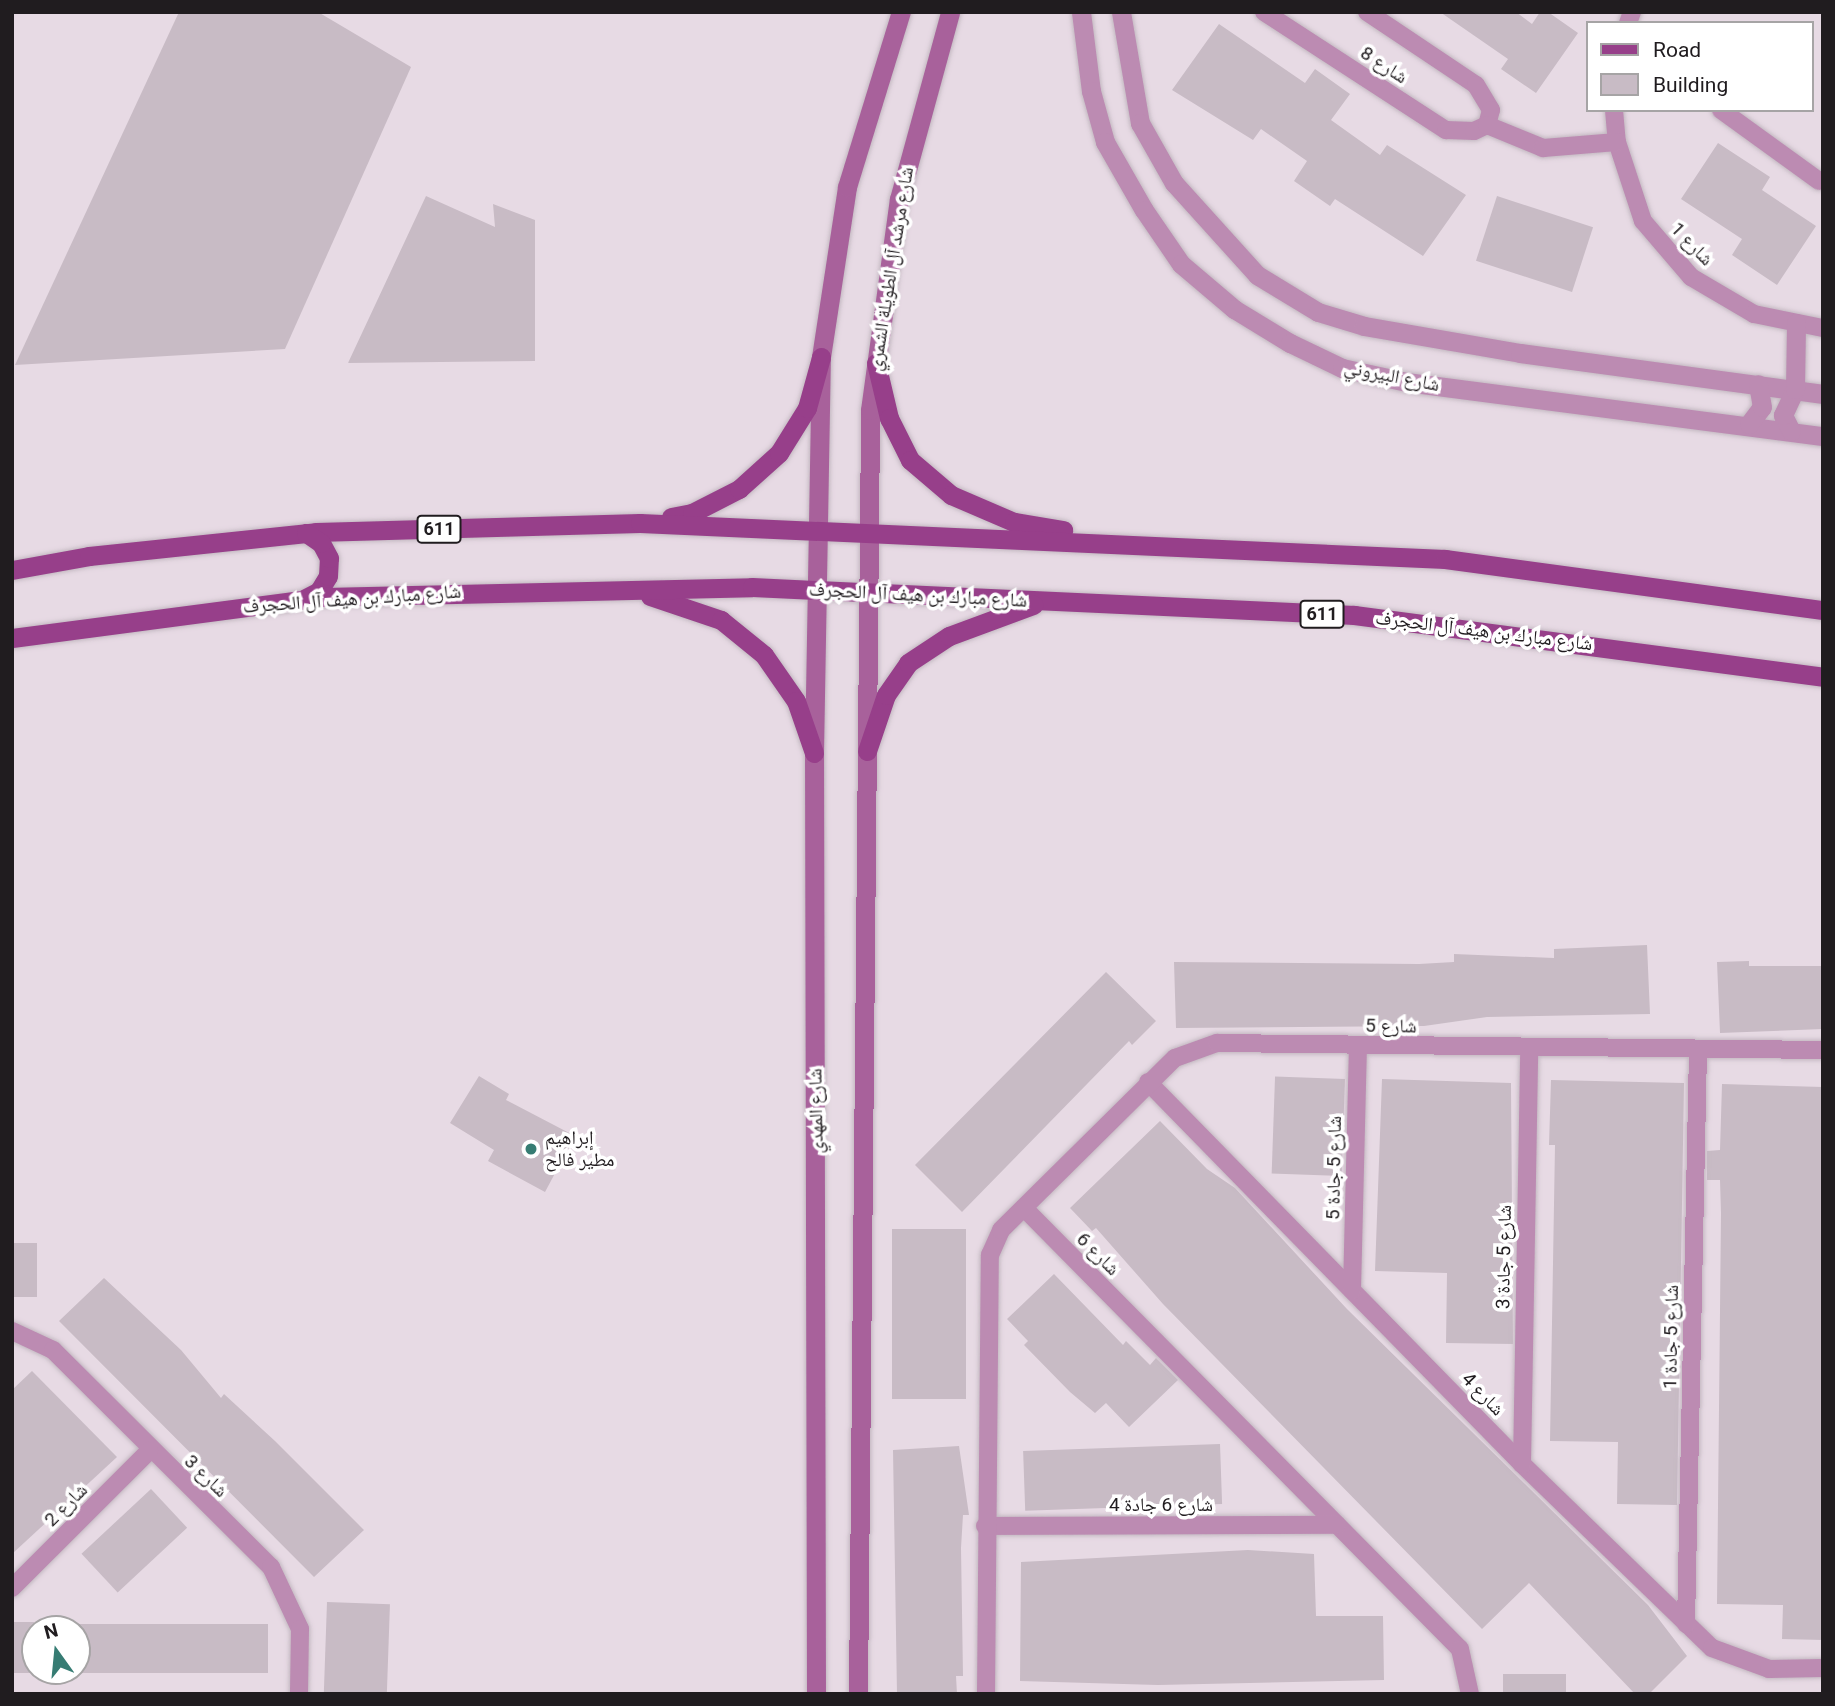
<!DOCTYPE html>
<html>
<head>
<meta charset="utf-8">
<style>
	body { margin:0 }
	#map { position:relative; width:1835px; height:1706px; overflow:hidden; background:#e7dae4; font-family:Roboto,"Noto Naskh Arabic",sans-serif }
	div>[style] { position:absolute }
	.building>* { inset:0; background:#c8bbc5; transform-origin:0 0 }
	.roads { filter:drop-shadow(0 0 2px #c3b8c1) drop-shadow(0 0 2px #c3b8c1) }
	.minor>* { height:18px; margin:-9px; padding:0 9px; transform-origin:9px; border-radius:9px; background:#bc8bb2 }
	.tertiary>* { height:19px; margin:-9.5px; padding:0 9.5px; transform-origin:9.5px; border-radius:9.5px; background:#bc8bb2 }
	.secondary>* { height:19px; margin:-9.5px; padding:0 9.5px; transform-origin:9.5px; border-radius:9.5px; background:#a8619b }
	.primary>* { height:19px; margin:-9.5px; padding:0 9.5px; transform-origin:9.5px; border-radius:9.5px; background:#973f8a }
	.dots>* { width:19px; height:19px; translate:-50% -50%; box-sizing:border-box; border:4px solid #fff; border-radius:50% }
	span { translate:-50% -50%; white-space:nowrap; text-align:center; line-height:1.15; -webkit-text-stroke:7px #fff; paint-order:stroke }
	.shield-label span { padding:2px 5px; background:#fff; border:2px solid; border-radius:5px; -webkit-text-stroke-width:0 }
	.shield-label { font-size:18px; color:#201c1f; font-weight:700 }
	.street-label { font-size:19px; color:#201c1f }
	.poi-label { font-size:19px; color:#201c1f }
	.left { translate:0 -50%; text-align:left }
	.frame { position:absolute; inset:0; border:14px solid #201c1f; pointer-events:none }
	.legend { position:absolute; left:1586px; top:21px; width:228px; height:91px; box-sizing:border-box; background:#fff; border:2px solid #a6a4a5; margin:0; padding:9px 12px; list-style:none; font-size:21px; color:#201c1f }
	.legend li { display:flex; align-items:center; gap:14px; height:35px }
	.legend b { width:35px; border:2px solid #a6a4a5 }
	.north { position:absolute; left:21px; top:1615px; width:70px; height:70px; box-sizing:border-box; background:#fff; border:2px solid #a6a4a5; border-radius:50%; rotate:345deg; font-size:19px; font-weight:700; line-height:28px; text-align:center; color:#201c1f }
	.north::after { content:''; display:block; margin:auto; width:24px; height:32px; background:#367c73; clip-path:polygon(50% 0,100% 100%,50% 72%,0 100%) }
</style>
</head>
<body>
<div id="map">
	<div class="building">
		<i style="clip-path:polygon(179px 12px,318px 12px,411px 67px,285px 349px,15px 365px)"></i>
		<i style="clip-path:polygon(1440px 12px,1516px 12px,1532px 24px,1540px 12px,1548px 12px,1578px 33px,1536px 93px,1501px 69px,1508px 59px)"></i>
		<i style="clip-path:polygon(1219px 24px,1305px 83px,1315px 69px,1350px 94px,1331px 120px,1380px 155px,1387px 145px,1466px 195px,1423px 256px,1335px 199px,1330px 206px,1294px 181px,1307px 161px,1261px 129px,1253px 140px,1172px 90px)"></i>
		<i style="clip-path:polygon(1718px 143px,1770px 177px,1762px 190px,1816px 226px,1777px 285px,1732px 255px,1742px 239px,1681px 199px)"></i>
		<i style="clip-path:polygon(426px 196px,495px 227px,493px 204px,535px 220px,535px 361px,348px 363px)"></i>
		<i style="left:1497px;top:196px;width:101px;height:68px;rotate:18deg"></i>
		<i style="clip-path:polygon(1647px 945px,1650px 1014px,1487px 1017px,1424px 1026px,1176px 1028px,1174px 962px,1419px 964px,1454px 962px,1454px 954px,1554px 958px,1554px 949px)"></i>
		<i style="clip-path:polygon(1749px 961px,1749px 966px,1823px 966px,1823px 1029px,1720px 1033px,1717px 962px)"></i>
		<i style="clip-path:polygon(1106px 972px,1156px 1021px,1132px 1045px,1129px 1041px,962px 1212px,915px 1165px)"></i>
		<i style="clip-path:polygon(479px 1076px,509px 1094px,506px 1100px,575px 1136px,545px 1192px,488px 1161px,494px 1150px,450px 1123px)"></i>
		<i style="left:1345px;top:1079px;width:97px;height:70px;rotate:92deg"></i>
		<i style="clip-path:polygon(1382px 1079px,1511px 1083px,1513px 1344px,1446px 1343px,1447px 1273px,1375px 1271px)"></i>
		<i style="clip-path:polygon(1551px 1080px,1684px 1083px,1677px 1505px,1617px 1504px,1618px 1442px,1550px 1441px,1555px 1145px,1549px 1145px)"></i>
		<i style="clip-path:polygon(1722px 1084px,1823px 1087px,1823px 1640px,1782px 1639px,1783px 1605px,1717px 1604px,1721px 1213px,1720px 1180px,1707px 1180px,1707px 1151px,1720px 1150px)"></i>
		<i style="clip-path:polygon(1160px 1121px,1207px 1169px,1235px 1188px,1347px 1309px,1648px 1605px,1687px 1656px,1649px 1694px,1635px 1694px,1529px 1583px,1482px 1629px,1163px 1304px,1096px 1228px,1092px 1231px,1070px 1208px)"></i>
		<i style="left:966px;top:1229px;width:170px;height:74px;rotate:90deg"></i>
		<i style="left:12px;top:1243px;width:25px;height:54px"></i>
		<i style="clip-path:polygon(1054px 1274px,1123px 1345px,1126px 1341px,1150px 1365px,1156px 1358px,1178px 1380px,1129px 1427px,1106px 1403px,1095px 1413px,1070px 1392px,1024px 1345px,1028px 1341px,1007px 1319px)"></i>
		<i style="clip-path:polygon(104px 1278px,181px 1350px,221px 1398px,224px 1394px,275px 1441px,364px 1530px,314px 1577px,59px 1321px)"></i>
		<i style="clip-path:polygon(32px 1371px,117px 1457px,12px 1554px,12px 1390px)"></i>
		<i style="left:1220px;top:1444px;width:60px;height:197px;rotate:88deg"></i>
		<i style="clip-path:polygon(959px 1446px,969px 1515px,963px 1515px,961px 1548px,963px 1676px,956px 1676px,957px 1694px,897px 1694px,893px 1450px)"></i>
		<i style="left:151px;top:1489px;width:53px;height:95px;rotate:47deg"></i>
		<i style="clip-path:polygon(1248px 1550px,1314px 1554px,1316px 1616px,1383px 1616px,1384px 1680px,1158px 1685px,1020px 1681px,1021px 1562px)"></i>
		<i style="left:327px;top:1602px;width:63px;height:92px;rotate:2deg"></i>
		<i style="left:12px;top:1622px;width:22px;height:51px"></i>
		<i style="left:77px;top:1624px;width:191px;height:49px"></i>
		<i style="left:1503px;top:1674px;width:63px;height:20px"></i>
	</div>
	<div class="roads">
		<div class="minor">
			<i style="left:1264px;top:12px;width:217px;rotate:33deg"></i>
			<i style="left:1446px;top:130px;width:28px;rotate:2deg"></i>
			<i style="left:1474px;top:131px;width:14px;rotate:-25deg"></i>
			<i style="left:1367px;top:12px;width:131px;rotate:33.8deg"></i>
			<i style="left:1476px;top:85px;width:29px;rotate:59deg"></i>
			<i style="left:1491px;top:110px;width:16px;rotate:105deg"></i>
			<i style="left:1628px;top:23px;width:12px;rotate:-70deg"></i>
			<i style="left:1614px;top:110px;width:32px;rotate:85deg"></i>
			<i style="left:1617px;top:142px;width:83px;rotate:71.8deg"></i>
			<i style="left:1643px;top:221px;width:74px;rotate:49.4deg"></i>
			<i style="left:1691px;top:277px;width:73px;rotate:30.4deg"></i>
			<i style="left:1754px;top:314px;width:70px;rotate:11.5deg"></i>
			<i style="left:1721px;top:110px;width:121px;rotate:35.9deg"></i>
			<i style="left:1487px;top:125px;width:61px;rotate:22.3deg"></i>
			<i style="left:1543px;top:148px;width:74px;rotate:-4.6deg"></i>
			<i style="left:1148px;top:1082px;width:535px;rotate:45.61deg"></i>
			<i style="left:1522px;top:1464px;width:264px;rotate:44.1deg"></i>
			<i style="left:1712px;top:1648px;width:61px;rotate:20.2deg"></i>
			<i style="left:1769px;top:1669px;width:54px;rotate:-1.1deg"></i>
			<i style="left:1024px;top:1208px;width:620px;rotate:45.33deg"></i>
			<i style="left:1460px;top:1649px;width:46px;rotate:77.5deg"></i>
			<i style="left:1352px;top:1290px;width:244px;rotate:-88.6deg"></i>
			<i style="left:12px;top:1331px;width:45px;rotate:24.9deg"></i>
			<i style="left:53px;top:1350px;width:308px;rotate:44.9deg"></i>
			<i style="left:271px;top:1567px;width:68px;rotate:64.9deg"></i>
			<i style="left:300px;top:1629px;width:65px;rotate:90.9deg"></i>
			<i style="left:1522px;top:1464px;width:414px;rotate:-89deg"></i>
			<i style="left:985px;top:1526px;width:352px;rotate:-0.2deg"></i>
			<i style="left:12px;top:1588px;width:194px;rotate:-45deg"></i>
			<i style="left:1686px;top:1624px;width:574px;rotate:-88.8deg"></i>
			<i style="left:986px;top:1694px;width:439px;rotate:-89.5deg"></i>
			<i style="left:990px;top:1255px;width:27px;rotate:-66deg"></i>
			<i style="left:1001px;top:1230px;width:245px;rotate:-44.7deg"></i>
			<i style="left:1175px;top:1058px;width:45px;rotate:-19.7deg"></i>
			<i style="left:1217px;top:1043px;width:606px;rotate:0.66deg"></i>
		</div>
		<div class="tertiary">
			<i style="left:1081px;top:12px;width:80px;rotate:82.8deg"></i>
			<i style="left:1091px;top:91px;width:53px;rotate:74.6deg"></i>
			<i style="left:1105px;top:142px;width:78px;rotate:60.2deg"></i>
			<i style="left:1144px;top:210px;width:65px;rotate:55.6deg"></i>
			<i style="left:1181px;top:264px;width:70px;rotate:40.3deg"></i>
			<i style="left:1234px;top:309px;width:66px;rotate:31.3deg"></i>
			<i style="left:1290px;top:343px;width:58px;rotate:25.7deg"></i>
			<i style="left:1342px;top:368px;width:66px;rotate:12.3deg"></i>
			<i style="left:1406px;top:382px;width:420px;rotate:7.4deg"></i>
			<i style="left:1121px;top:12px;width:113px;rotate:80.3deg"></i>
			<i style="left:1140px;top:123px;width:69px;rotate:60.5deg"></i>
			<i style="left:1174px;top:183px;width:124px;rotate:47.9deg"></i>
			<i style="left:1257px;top:275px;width:71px;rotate:31.2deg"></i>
			<i style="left:1318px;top:312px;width:48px;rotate:16.9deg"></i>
			<i style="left:1364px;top:326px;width:158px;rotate:9.8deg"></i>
			<i style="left:1520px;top:353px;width:306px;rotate:7.7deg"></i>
			<i style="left:1749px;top:424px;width:21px;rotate:-53deg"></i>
			<i style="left:1762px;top:407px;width:23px;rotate:-100deg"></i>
			<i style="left:1791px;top:431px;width:18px;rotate:-117deg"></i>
			<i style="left:1783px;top:415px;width:29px;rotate:-65deg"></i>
			<i style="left:1795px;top:389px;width:66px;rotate:-89.1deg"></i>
		</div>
		<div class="secondary">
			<i style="left:816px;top:1694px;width:941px;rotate:-90.12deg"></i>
			<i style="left:814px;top:753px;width:396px;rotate:-89deg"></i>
			<i style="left:821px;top:357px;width:172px;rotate:-81.3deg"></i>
			<i style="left:847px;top:187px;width:183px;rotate:-72.9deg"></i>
			<i style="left:858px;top:1694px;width:1284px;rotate:-89.46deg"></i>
			<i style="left:870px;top:410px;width:213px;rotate:-82.2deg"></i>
			<i style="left:899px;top:199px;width:194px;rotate:-74.7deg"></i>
		</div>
		<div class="primary">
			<i style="left:876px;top:363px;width:57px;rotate:76.7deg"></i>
			<i style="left:889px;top:418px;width:47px;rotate:63.4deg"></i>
			<i style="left:910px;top:460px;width:54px;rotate:40.5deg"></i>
			<i style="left:951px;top:495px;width:69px;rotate:23.2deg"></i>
			<i style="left:1014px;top:522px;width:50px;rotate:9.3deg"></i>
			<i style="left:671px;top:517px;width:21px;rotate:-11deg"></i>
			<i style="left:692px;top:513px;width:53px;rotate:-27.1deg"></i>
			<i style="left:739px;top:489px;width:54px;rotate:-42deg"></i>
			<i style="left:779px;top:453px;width:53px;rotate:-58.1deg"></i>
			<i style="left:807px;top:408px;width:53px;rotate:-74.6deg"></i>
			<i style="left:12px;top:570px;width:78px;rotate:-10.3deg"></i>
			<i style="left:89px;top:556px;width:228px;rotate:-6deg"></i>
			<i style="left:316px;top:532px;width:324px;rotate:-1.6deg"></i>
			<i style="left:640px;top:523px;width:806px;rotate:2.56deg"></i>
			<i style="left:1445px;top:559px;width:381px;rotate:7.7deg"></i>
			<i style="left:650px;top:596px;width:75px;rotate:18.7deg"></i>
			<i style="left:721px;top:620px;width:55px;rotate:39.1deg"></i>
			<i style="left:764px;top:655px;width:56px;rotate:55.2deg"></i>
			<i style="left:796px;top:701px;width:55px;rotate:70.9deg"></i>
			<i style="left:304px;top:599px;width:17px;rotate:-28deg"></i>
			<i style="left:319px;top:591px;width:17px;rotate:-59deg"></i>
			<i style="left:328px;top:576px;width:18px;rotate:-87deg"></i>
			<i style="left:329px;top:558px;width:17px;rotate:-118deg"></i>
			<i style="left:321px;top:543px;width:18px;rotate:-146deg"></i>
			<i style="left:12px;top:638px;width:315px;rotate:-7.5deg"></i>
			<i style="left:324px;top:597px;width:428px;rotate:-1.3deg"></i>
			<i style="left:752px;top:587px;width:603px;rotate:2.66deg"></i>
			<i style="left:1354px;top:615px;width:473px;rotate:7.5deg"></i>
			<i style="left:867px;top:751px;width:59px;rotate:-71.3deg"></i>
			<i style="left:886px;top:695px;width:39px;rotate:-55deg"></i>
			<i style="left:908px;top:663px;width:49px;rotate:-33.4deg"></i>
			<i style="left:949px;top:636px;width:90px;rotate:-20.3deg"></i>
		</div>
	</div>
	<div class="dots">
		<i style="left:531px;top:1149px;background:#367c73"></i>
	</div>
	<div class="shield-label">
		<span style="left:439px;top:529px">611</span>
		<span style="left:1322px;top:614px">611</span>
	</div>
	<div class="street-label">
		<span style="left:1384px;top:65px;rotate:33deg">شارع 8</span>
		<span style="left:1692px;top:244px;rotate:46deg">شارع 1</span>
		<span style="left:891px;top:269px;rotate:-81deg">شارع مرشد آل الطويلة الشمري</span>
		<span style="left:1392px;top:376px;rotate:11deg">شارع البيروني</span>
		<span style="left:918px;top:595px;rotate:3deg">شارع مبارك بن هيف آل الحجرف</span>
		<span style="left:352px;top:599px;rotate:-4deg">شارع مبارك بن هيف آل الحجرف</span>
		<span style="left:1484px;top:631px;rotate:7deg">شارع مبارك بن هيف آل الحجرف</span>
		<span style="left:1391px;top:1026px;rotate:1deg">شارع 5</span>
		<span style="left:816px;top:1111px;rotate:-91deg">شارع المهدي</span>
		<span style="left:1334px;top:1168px;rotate:-89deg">شارع 5 جادة 5</span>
		<span style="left:1098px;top:1254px;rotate:45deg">شارع 6</span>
		<span style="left:1504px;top:1257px;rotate:-89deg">شارع 5 جادة 3</span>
		<span style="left:1671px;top:1337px;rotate:-89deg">شارع 5 جادة 1</span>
		<span style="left:1483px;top:1394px;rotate:46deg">شارع 4</span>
		<span style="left:206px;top:1476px;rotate:44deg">شارع 3</span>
		<span style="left:66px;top:1505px;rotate:-45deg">شارع 2</span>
		<span style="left:1161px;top:1505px">شارع 6 جادة 4</span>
	</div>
	<div class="poi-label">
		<span class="left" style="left:545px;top:1149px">إبراهيم<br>مطير فالح</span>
	</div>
	<div class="frame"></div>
	<ul class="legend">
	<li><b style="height:9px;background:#973f8a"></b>Road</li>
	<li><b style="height:19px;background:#c8bbc5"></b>Building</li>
	</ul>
	<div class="north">N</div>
</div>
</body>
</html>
